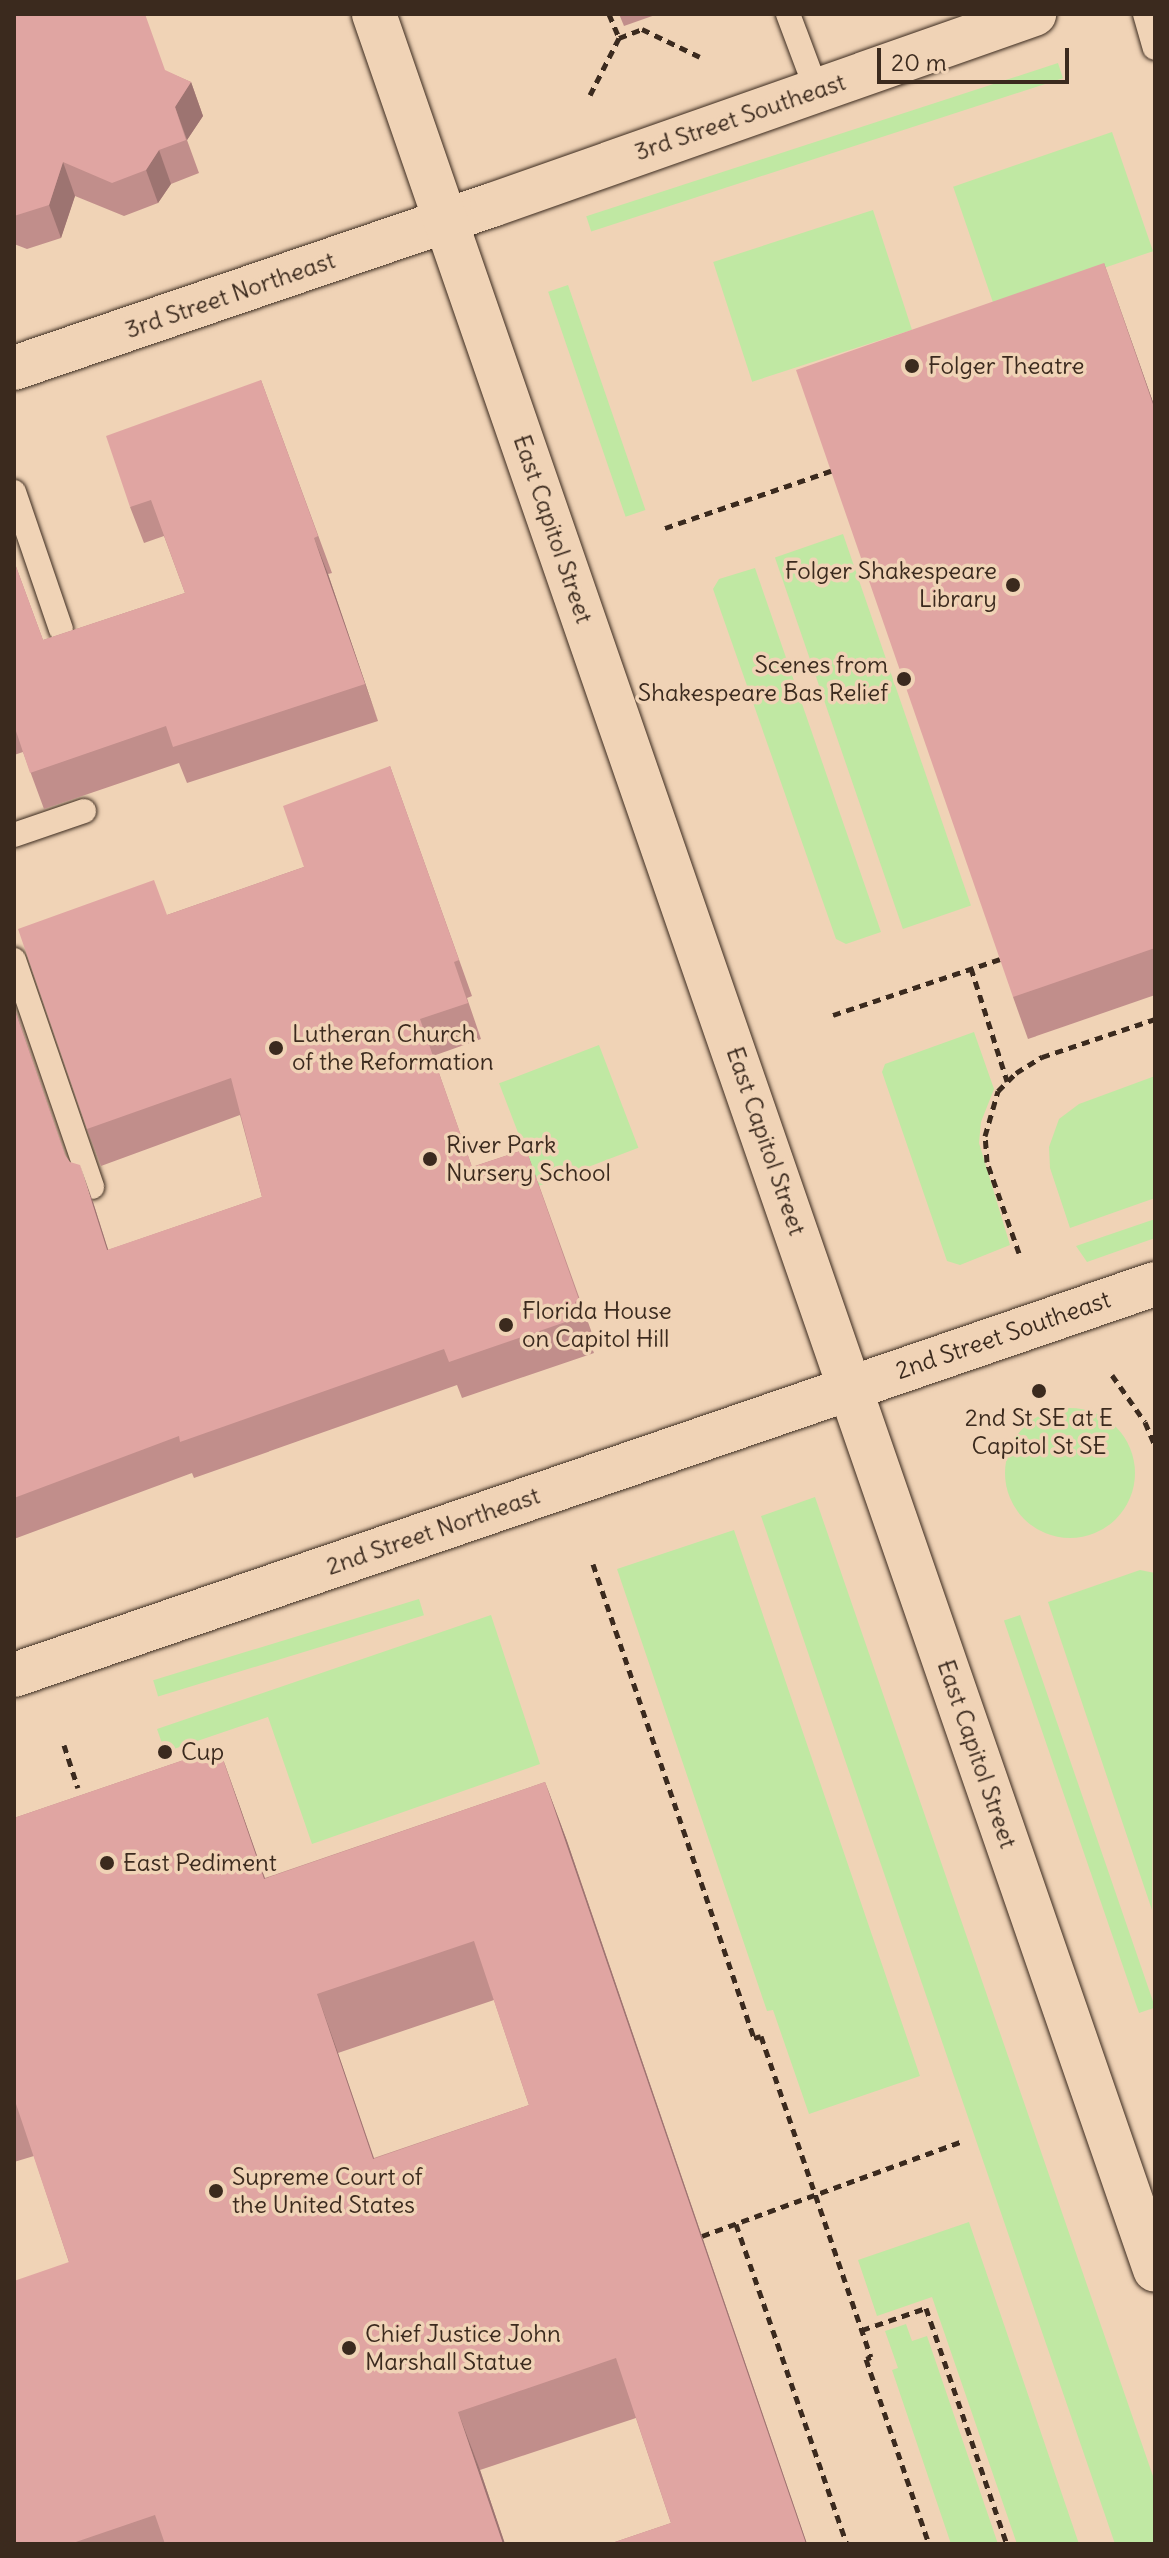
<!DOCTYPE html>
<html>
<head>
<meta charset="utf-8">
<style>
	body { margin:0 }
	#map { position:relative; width:1169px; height:2558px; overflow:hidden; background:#f0d3b6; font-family:Delius,sans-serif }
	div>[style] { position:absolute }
	.green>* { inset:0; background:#c0e8a3; transform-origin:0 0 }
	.round { border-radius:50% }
	.path>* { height:5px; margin-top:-2.5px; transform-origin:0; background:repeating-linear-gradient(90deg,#3b2a1e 0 8px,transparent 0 14px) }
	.roads { filter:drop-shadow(0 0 2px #3b2a1e) drop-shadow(0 0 2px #3b2a1e) }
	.lane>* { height:24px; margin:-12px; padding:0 12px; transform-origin:12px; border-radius:12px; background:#f0d3b6 }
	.street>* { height:44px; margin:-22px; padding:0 22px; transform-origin:22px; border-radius:22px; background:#f0d3b6 }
	.secondary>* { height:44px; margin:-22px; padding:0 22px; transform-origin:22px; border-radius:22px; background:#f0d3b6 }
	.wall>* { inset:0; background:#c18e8b }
	.shaded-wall>* { inset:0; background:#9d7471 }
	.building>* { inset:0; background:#e0a5a2 }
	.dots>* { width:22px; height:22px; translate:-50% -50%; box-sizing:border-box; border:4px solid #f0d3b6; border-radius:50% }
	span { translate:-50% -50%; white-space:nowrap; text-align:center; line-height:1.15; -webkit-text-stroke:7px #f0d3b6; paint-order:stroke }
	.street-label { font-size:24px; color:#3b2a1e }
	.poi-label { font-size:24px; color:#3b2a1e }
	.left { translate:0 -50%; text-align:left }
	.right { translate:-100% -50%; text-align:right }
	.frame { position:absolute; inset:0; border:16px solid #3b2a1e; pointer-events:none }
	.scale { position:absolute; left:877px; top:48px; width:192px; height:36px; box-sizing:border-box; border:4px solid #3b2a1e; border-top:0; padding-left:10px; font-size:24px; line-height:28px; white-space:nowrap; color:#3b2a1e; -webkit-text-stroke:6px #f0d3b6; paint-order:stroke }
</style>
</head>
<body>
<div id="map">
	<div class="green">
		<i style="left:1058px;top:63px;width:16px;height:496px;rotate:72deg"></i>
		<i style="left:1112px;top:132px;width:126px;height:168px;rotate:71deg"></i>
		<i style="left:873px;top:210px;width:126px;height:168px;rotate:72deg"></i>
		<i style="left:568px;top:285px;width:238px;height:21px;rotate:71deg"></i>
		<i style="left:843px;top:534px;width:393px;height:72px;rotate:71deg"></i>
		<i style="clip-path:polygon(755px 568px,881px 932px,846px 944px,836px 939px,713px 589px,719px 579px)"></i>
		<i style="clip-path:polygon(974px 1032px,994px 1089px,981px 1122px,979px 1143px,1010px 1245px,960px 1265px,947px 1261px,882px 1072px,885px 1064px)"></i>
		<i style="left:599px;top:1045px;width:110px;height:107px;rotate:69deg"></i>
		<i style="clip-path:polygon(1155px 1076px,1155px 1198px,1070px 1228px,1050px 1168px,1049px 1147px,1059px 1119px,1079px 1104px)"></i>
		<i style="clip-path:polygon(1155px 1219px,1155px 1238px,1087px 1262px,1076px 1246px)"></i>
		<i class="round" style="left:1005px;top:1408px;width:130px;height:130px"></i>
		<i style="clip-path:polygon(815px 1497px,1155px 2482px,1155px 2544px,1115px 2544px,761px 1516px)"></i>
		<i style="clip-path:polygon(734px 1530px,920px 2076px,809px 2114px,773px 2010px,767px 2011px,617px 1569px)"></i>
		<i style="clip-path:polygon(1140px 1570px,1155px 1573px,1152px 1910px,1048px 1602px)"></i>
		<i style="left:419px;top:1599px;width:17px;height:278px;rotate:73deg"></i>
		<i style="clip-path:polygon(491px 1615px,540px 1764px,312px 1844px,268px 1717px,165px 1752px,157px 1729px)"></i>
		<i style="left:1020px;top:1615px;width:415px;height:17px;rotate:71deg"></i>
		<i style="clip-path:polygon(969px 2222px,1079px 2544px,1017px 2544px,932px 2297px,877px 2316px,858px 2260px)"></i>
		<i style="clip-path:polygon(906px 2324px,912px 2341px,927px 2336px,998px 2544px,951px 2544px,892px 2370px,898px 2368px,885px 2331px)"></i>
	</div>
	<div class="path">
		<i style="left:609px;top:14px;width:26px;rotate:67deg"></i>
		<i style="left:590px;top:95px;width:64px;rotate:-63deg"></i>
		<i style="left:619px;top:38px;width:25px;rotate:-21deg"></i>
		<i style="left:642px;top:29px;width:64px;rotate:25.8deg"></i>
		<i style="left:665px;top:528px;width:176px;rotate:-19deg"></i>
		<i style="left:971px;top:968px;width:119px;rotate:72.3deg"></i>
		<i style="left:833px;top:1015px;width:176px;rotate:-18.5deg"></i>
		<i style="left:1019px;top:1253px;width:96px;rotate:-109.4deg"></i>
		<i style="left:987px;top:1162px;width:26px;rotate:-94deg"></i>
		<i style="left:985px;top:1136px;width:47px;rotate:-73.9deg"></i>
		<i style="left:998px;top:1091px;width:25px;rotate:-45deg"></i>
		<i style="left:1016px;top:1073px;width:31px;rotate:-32deg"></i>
		<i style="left:1042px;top:1057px;width:119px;rotate:-18.6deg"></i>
		<i style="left:1112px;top:1375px;width:57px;rotate:54.9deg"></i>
		<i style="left:1145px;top:1422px;width:25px;rotate:67deg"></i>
		<i style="left:593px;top:1564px;width:501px;rotate:71.24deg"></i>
		<i style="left:754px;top:2038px;width:7px;rotate:-16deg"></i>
		<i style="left:761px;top:2036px;width:339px;rotate:71.1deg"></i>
		<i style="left:871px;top:2357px;width:5px;rotate:158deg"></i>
		<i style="left:866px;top:2359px;width:195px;rotate:71.2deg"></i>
		<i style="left:64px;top:1745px;width:45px;rotate:72deg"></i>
		<i style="left:736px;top:2224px;width:339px;rotate:70.9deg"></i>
		<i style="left:702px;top:2236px;width:275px;rotate:-20deg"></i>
		<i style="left:862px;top:2330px;width:68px;rotate:-19deg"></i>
		<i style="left:926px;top:2308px;width:250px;rotate:71.1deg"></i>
	</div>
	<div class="roads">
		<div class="lane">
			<i style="left:788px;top:14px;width:82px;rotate:69.4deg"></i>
			<i style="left:1145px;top:14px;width:35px;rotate:74deg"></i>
			<i style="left:14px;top:492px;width:145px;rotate:71.1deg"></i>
			<i style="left:14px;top:835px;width:74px;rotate:-18.9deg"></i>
			<i style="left:14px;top:960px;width:240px;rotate:71deg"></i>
		</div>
		<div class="street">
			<i style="left:14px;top:368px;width:505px;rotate:-18.83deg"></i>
			<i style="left:492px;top:205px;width:575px;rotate:-19.41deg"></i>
		</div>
		<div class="secondary">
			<i style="left:374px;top:14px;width:2387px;rotate:70.9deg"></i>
			<i style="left:14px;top:1675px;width:1206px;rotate:-18.92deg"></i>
		</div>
	</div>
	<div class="wall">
		<i style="clip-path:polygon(14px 14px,165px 71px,191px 82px,203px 116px,187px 140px,199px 173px,171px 184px,158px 203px,124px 216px,75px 196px,61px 238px,27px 249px,14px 244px)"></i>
		<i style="clip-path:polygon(619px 14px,658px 14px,624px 26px)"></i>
		<i style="clip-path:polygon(1104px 263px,1155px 408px,1155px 995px,1028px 1039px,1013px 997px)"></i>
		<i style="clip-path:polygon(261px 380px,332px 573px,328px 574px,378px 721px,187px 783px,179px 763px,44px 809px,23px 752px,14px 755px,14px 561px,43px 640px,185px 593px,164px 536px,144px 543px,130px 507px)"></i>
		<i style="clip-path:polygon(390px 766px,472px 996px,467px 998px,481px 1039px,433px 1056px,472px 1167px,526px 1149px,593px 1336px,588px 1338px,594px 1353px,462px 1398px,457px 1385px,194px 1478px,192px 1473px,14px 1539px,14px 1006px,66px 1157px,93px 1202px,108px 1250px,262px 1197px,240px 1115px,101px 1166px,87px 1129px,167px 915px,304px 867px)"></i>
		<i style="clip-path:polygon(evenodd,219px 1748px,265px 1878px,545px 1782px,567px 1841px,807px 2544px,609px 2544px,671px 2523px,636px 2418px,480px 2470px,505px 2544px,14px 2544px,69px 2262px,34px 2156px,14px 2162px,14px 1818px,219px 1748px,494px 2000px,529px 2105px,374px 2158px,338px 2053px,494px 2000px)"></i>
	</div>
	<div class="shaded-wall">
		<i style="clip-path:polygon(191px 82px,203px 116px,187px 140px,199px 173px,175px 107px)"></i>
		<i style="clip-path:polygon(159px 150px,171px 184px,158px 203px,146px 170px)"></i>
		<i style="clip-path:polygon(63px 162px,75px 196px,61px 238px,49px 205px)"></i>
		<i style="clip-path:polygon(1104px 263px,1155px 408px,1155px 410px)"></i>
		<i style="clip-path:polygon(314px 538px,328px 574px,378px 721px,365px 684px)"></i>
		<i style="clip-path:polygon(80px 1165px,93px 1202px,120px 1287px,107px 1250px)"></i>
		<i style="clip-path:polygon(219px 1748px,240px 1807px,285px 1937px,264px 1879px)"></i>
		<i style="clip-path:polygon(545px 1782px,567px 1841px,807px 2544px,806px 2544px)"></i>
		<i style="clip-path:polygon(317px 1994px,338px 2053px,394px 2218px,373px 2159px)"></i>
		<i style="clip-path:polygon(458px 2412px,480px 2470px,505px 2544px,503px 2544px)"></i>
	</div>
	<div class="building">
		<i style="clip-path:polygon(14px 14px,145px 14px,165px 70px,191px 82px,175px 107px,186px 140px,159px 150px,146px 170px,112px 183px,63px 162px,49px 205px,14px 216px)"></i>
		<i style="clip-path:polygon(1104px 263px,1155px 410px,1155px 948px,1013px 997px,796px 370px)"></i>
		<i style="clip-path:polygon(261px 380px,318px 536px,314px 538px,365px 684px,173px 747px,166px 726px,30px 773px,14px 725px,14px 561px,43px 640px,185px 593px,151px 500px,130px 507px,106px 436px)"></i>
		<i style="clip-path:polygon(390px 766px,459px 960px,454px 962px,468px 1003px,420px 1019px,472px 1167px,526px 1149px,579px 1300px,575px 1302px,580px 1317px,449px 1362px,444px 1349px,180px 1442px,179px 1436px,14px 1498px,14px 1008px,65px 1155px,70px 1162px,80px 1165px,107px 1250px,262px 1197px,231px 1078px,87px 1129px,18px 929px,154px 880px,167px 915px,304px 867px,283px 806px)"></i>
		<i style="clip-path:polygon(evenodd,219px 1748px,264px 1879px,545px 1782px,806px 2544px,609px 2544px,671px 2523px,616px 2358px,458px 2412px,503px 2544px,165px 2544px,155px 2515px,70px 2544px,14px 2544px,14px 2281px,69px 2262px,14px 2098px,14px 1818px,219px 1748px,474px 1941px,529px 2105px,373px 2159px,317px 1994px,474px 1941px)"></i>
	</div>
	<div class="dots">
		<i style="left:912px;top:366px;background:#3b2a1e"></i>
		<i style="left:1013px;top:585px;background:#3b2a1e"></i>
		<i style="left:904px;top:679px;background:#3b2a1e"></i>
		<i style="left:276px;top:1048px;background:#3b2a1e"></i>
		<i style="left:430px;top:1159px;background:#3b2a1e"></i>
		<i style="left:506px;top:1325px;background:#3b2a1e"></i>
		<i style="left:1039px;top:1391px;background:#3b2a1e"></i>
		<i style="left:165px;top:1752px;background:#3b2a1e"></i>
		<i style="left:107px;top:1863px;background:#3b2a1e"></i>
		<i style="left:216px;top:2191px;background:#3b2a1e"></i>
		<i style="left:349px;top:2348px;background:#3b2a1e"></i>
	</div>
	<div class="street-label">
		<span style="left:740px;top:117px;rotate:-19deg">3rd Street Southeast</span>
		<span style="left:230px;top:295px;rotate:-19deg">3rd Street Northeast</span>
		<span style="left:553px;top:529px;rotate:71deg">East Capitol Street</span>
		<span style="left:766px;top:1141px;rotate:71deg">East Capitol Street</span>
		<span style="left:1003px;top:1335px;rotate:-19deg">2nd Street Southeast</span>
		<span style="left:433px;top:1531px;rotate:-19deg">2nd Street Northeast</span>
		<span style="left:977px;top:1754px;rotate:71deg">East Capitol Street</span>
	</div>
	<div class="poi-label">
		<span class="left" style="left:928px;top:366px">Folger Theatre</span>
		<span class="right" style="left:997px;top:585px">Folger Shakespeare<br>Library</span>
		<span class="right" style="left:888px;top:679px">Scenes from<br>Shakespeare Bas Relief</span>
		<span class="left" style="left:292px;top:1048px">Lutheran Church<br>of the Reformation</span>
		<span class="left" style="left:446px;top:1159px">River Park<br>Nursery School</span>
		<span class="left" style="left:522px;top:1325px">Florida House<br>on Capitol Hill</span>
		<span style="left:1039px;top:1432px">2nd St SE at E<br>Capitol St SE</span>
		<span class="left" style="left:181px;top:1752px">Cup</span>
		<span class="left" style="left:123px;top:1863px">East Pediment</span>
		<span class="left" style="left:232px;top:2191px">Supreme Court of<br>the United States</span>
		<span class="left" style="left:365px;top:2348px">Chief Justice John<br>Marshall Statue</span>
	</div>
	<div class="frame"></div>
	<div class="scale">20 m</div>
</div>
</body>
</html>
